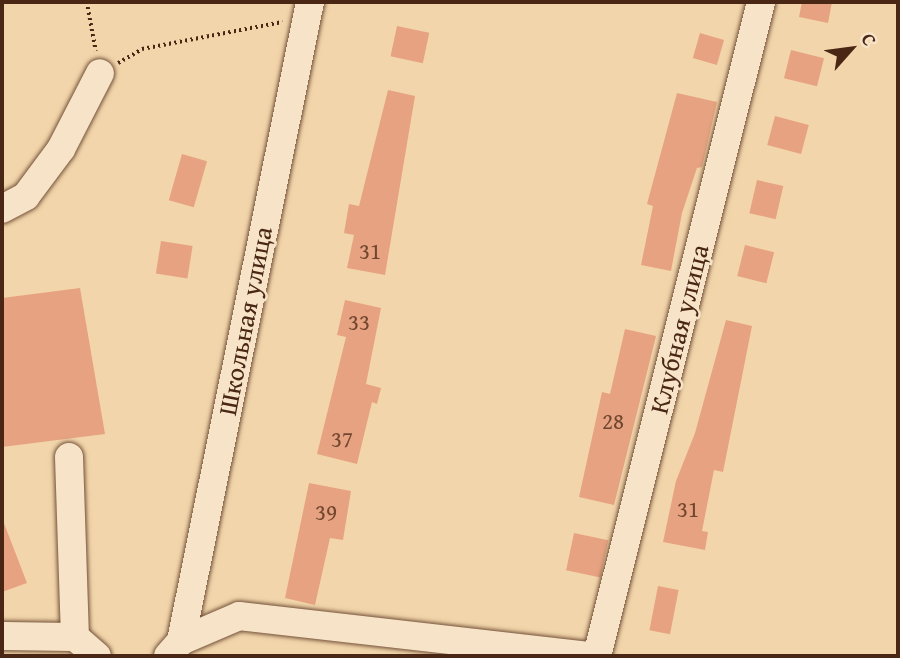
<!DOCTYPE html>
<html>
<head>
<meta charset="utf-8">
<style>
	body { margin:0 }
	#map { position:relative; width:900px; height:658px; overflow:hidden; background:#f2d5aa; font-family:"Gentium Book Plus",serif }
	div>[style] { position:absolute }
	.building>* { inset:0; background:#e7a381; transform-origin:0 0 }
	.path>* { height:3.5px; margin-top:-1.75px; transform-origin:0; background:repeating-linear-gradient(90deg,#4a2714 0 2px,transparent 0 5.5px) }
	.roads { filter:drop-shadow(0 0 2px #74523a) drop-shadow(0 0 2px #74523a) }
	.minor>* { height:28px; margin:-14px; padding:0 14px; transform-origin:14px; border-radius:14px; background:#f7e4c8 }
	span { translate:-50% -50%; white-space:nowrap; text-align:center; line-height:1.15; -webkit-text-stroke:5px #f7e4c8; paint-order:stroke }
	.number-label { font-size:23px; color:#71462f }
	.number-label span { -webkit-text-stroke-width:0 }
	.street-label { font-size:26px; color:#4a2714 }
	.frame { position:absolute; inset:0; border:4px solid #4a2714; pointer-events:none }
	.north { position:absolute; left:816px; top:14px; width:70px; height:70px; -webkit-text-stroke:5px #f7e4c8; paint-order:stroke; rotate:62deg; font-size:19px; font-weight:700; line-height:28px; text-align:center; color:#4a2714 }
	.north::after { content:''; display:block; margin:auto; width:24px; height:32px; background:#4a2714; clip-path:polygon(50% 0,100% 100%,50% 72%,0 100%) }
</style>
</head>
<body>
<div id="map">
	<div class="building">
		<i style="clip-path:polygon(802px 2px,832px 2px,828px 23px,799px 17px)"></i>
		<i style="left:397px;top:26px;width:33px;height:31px;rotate:12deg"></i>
		<i style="left:700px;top:33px;width:25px;height:26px;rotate:16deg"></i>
		<i style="left:791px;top:50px;width:34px;height:29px;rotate:14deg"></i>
		<i style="clip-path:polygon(388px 90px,415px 96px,385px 275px,347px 268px,354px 235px,344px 233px,349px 204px,359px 206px)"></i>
		<i style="clip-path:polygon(677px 93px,717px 102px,702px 167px,697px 168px,682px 213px,671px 271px,641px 265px,653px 206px,647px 204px)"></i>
		<i style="left:775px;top:116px;width:35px;height:30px;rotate:15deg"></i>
		<i style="left:182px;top:154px;width:26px;height:48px;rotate:16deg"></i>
		<i style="left:757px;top:180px;width:27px;height:34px;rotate:13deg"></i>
		<i style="left:161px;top:241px;width:32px;height:33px;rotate:9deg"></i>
		<i style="left:745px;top:245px;width:30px;height:32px;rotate:14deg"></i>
		<i style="clip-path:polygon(80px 288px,105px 434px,2px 447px,2px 298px)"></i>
		<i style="clip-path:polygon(345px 300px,381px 308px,366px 384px,381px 388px,377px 404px,372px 402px,357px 464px,317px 454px,346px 337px,337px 335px)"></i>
		<i style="clip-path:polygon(726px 320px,752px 326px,723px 472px,714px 470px,702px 531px,708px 532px,705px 550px,663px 542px,676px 481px,695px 433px)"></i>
		<i style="clip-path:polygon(625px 329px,656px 336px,614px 505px,579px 497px,602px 392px,610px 394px)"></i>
		<i style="clip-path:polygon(309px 483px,351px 491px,343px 540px,330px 538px,315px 605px,285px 598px)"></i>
		<i style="clip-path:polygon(2px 518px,27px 583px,2px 592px)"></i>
		<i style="left:574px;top:533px;width:35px;height:38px;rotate:12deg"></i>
		<i style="left:658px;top:586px;width:21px;height:45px;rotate:11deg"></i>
	</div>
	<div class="path">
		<i style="left:87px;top:2px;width:50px;rotate:79.6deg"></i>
		<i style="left:118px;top:63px;width:28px;rotate:-30deg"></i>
		<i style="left:142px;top:49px;width:143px;rotate:-10.9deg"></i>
	</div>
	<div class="roads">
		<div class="minor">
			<i style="left:2px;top:209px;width:27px;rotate:-28deg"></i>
			<i style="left:26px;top:196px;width:59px;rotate:-53.3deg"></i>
			<i style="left:61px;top:149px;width:85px;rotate:-62.8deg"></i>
			<i style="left:69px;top:457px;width:180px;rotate:88.1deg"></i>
			<i style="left:75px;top:637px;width:29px;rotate:41deg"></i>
			<i style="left:2px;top:636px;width:73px;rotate:0.8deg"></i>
			<i style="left:181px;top:641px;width:652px;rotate:-78.59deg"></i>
			<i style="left:168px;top:656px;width:20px;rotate:-49deg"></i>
			<i style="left:181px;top:641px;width:63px;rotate:-23.3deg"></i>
			<i style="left:239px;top:616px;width:354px;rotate:6.5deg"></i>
			<i style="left:597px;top:656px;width:674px;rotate:-75.92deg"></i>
		</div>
	</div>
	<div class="number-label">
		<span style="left:370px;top:251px">31</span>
		<span style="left:359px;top:322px">33</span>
		<span style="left:613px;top:421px">28</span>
		<span style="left:342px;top:439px">37</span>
		<span style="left:688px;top:509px">31</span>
		<span style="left:326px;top:512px">39</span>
	</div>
	<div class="street-label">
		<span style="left:245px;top:321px;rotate:-79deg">Школьная улица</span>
		<span style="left:679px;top:329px;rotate:-76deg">Клубная улица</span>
	</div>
	<div class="frame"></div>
	<div class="north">С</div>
</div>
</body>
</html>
